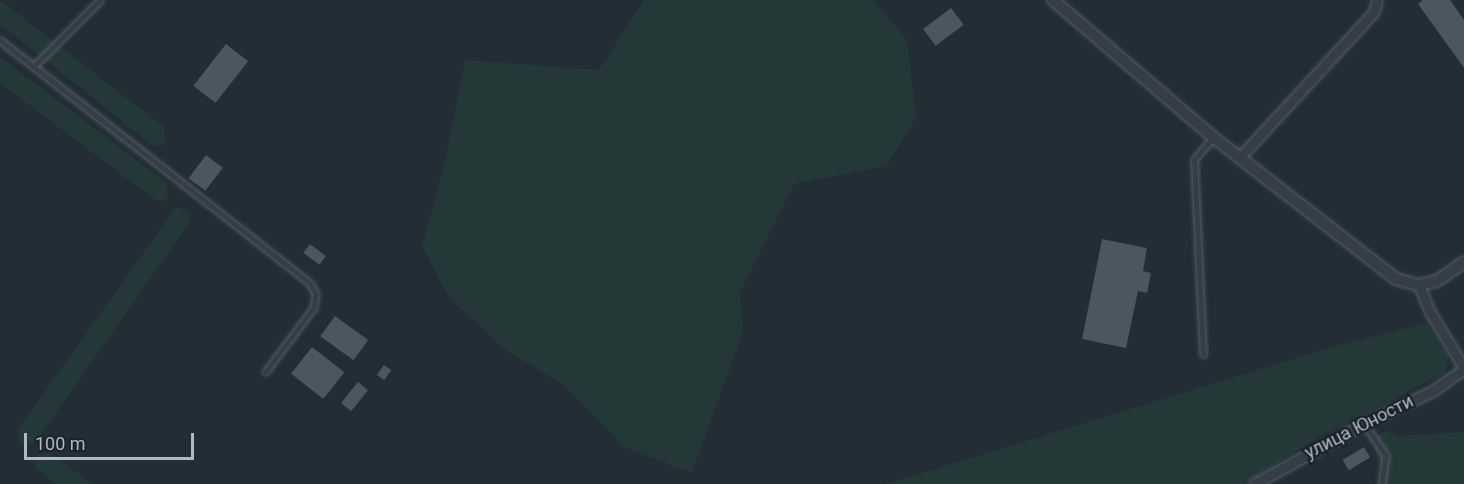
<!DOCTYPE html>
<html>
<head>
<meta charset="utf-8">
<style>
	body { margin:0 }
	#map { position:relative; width:1464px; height:484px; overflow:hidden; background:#222d36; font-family:Roboto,sans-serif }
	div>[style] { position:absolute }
	.green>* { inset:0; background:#243937 }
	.building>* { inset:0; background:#4a5761; transform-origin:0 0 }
	.roads { filter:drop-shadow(0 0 2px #525c64) drop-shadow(0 0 2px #525c64) }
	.service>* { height:4.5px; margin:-2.25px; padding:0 2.25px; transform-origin:2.25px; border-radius:2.25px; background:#353e46 }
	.minor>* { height:9px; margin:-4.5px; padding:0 4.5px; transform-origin:4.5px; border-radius:4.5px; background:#353e46 }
	.tertiary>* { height:10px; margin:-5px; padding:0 5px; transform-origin:5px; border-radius:5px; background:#353e46 }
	span { translate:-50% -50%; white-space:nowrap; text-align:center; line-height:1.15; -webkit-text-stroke:5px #1a232b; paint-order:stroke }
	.street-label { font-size:18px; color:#afb9c3 }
	.scale { position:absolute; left:24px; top:433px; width:170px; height:27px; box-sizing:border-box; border:3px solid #afb9c3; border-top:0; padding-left:8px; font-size:18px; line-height:21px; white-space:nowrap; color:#afb9c3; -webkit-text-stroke:4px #1a232b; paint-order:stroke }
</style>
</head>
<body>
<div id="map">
	<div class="green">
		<i style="clip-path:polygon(0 0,164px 127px,166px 141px,160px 146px,151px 144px,0 24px)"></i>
		<i style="clip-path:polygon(644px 0,873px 0,907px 40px,916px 118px,886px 166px,794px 184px,740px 292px,743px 331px,692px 473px,624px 447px,564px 385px,506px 350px,449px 298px,422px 246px,445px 161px,465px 60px,599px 70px)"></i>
		<i style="clip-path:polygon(0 57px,166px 182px,168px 196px,163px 201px,154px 199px,0 83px)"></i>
		<i style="clip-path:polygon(176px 207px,190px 212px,189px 223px,35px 443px,20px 446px,17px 431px)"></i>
		<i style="clip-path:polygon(1427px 323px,1449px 357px,1445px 373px,1315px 439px,1244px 484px,886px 484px,1339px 345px)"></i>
		<i style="clip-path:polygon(1385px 431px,1398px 436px,1464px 432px,1464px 484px,1378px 484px,1381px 466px,1374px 449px,1375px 437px)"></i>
		<i style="clip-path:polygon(41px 453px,51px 454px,93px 484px,56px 484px,36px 468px,36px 457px)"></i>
	</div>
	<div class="building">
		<i style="clip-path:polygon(1423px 0,1450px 0,1464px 20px,1464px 68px,1418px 4px)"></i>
		<i style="left:951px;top:8px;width:21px;height:35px;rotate:53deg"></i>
		<i style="left:226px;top:44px;width:28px;height:53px;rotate:38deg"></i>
		<i style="left:206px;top:155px;width:21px;height:29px;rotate:37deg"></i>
		<i style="clip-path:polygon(1102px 239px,1147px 248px,1143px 271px,1151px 273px,1147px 293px,1138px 291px,1126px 348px,1082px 339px)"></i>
		<i style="left:310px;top:244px;width:20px;height:11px;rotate:37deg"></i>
		<i style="left:335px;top:316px;width:41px;height:25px;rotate:36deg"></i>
		<i style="left:312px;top:347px;width:41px;height:34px;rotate:38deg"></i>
		<i style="left:384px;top:365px;width:9px;height:12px;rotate:36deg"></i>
		<i style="left:358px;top:382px;width:13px;height:27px;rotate:39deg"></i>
		<i style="left:1364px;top:447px;width:12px;height:25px;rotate:59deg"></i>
	</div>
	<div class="roads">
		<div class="service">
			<i style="left:0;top:40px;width:394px;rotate:38.1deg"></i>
			<i style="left:310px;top:283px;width:13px;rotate:61deg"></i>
			<i style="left:316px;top:294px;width:14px;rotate:98deg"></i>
			<i style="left:314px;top:308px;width:80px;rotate:126.9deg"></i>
			<i style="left:33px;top:67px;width:95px;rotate:-45deg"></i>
			<i style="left:1203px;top:355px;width:195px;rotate:-92.6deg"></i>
			<i style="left:1194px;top:160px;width:30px;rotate:-50deg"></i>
			<i style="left:1364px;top:423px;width:40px;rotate:56deg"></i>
			<i style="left:1386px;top:456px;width:28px;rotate:98deg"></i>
		</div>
		<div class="minor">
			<i style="left:1240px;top:157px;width:197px;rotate:-47.3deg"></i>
			<i style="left:1374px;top:12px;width:12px;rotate:-76deg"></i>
			<i style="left:1419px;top:285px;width:29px;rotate:68deg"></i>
			<i style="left:1430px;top:312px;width:66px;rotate:58.7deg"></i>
			<i style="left:1254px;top:484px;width:135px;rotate:-28.8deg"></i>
			<i style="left:1372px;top:419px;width:65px;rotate:-24.6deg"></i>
			<i style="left:1431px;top:392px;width:40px;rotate:-34.9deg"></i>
		</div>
		<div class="tertiary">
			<i style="left:1053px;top:0;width:211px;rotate:40.6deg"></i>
			<i style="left:1213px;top:137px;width:232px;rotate:37.8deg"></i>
			<i style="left:1396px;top:279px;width:24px;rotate:15deg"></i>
			<i style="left:1419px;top:285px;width:18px;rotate:-13deg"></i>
			<i style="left:1437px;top:281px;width:33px;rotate:-35deg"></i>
		</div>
	</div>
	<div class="street-label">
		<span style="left:1359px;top:427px;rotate:-27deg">улица Юности</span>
	</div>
	<div class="scale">100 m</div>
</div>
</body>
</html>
